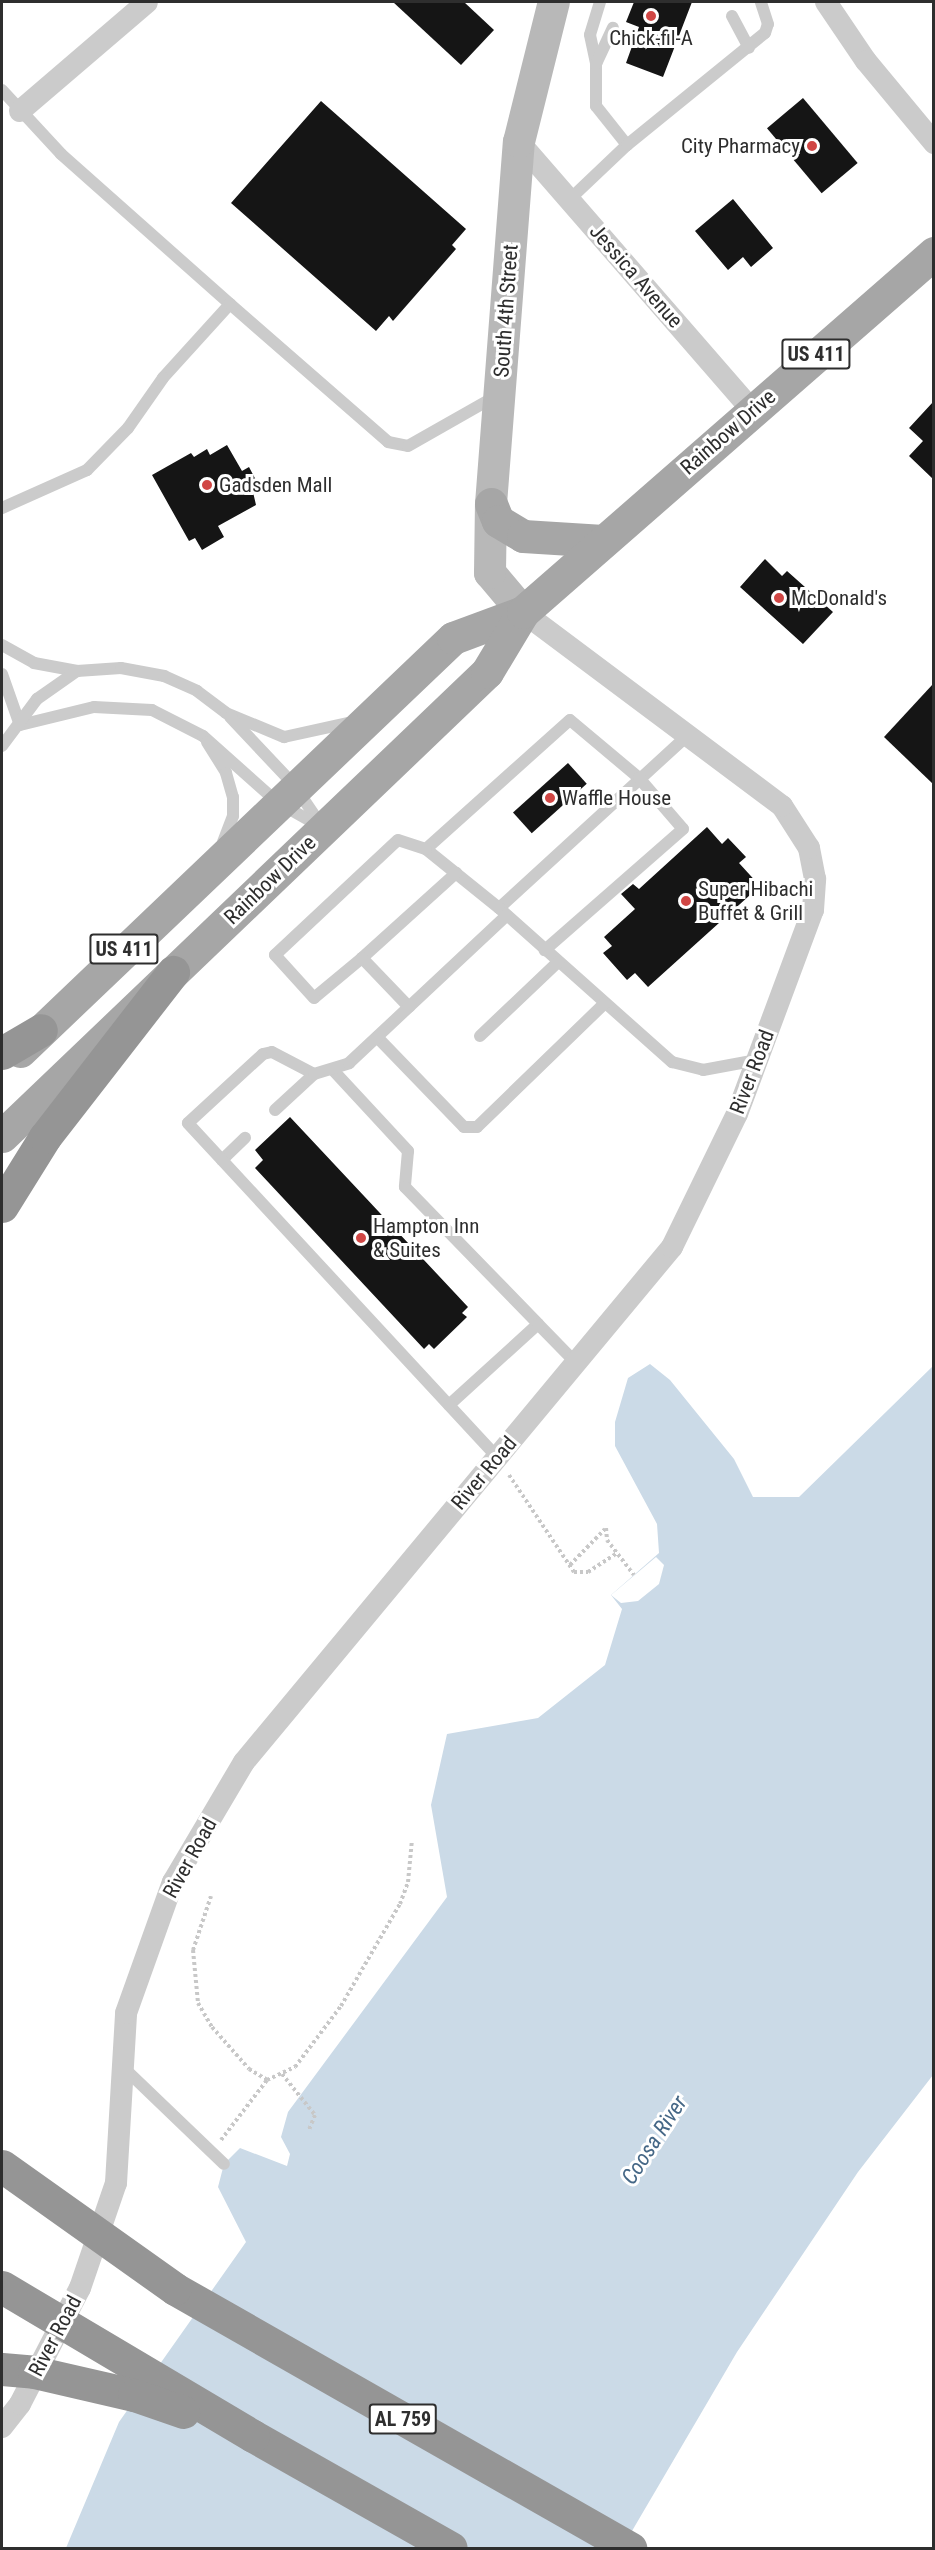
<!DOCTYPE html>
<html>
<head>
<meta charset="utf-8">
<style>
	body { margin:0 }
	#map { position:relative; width:935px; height:2550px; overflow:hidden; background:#fff; font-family:"Roboto Condensed",sans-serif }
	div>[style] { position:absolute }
	.water>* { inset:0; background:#cbdae7 }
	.pier>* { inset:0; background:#fff }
	.building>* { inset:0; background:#151515; transform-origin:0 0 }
	.path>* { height:4px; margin-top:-2px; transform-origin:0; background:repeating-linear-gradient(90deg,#c8c8c8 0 3px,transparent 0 6px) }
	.lane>* { height:12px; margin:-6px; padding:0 6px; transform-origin:6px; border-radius:6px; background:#cbcbcb }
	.street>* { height:22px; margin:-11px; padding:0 11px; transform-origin:11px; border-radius:11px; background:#cbcbcb }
	.secondary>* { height:32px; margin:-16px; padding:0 16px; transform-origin:16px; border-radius:16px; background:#b8b8b8 }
	.primary>* { height:33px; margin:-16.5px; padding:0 16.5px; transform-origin:16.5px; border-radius:16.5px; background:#a6a6a6 }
	.highway>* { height:33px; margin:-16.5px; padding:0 16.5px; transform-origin:16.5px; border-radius:16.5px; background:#959595 }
	.highway-bridge>* { height:33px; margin:-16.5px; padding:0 16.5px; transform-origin:16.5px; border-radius:16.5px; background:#959595 }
	.dots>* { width:16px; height:16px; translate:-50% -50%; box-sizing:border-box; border:3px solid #fff; border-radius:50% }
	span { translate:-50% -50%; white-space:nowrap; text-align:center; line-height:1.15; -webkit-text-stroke:6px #fff; paint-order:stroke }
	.shield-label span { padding:2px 4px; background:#fff; border:2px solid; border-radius:4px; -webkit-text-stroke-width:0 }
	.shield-label { font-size:20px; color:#2e2e2e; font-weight:700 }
	.poi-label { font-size:21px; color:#2e2e2e }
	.right { translate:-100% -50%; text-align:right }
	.left { translate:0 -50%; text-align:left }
	.street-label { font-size:21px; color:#2e2e2e }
	.water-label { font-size:22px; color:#456786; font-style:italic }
	.frame { position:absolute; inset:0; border:3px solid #2e2e2e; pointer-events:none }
</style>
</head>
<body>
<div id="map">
	<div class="water">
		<i style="clip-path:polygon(650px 1364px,670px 1380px,734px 1459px,753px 1497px,799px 1497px,933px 1366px,933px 2075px,858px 2172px,737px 2352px,622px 2548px,66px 2548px,119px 2422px,246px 2242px,218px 2187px,224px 2164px,240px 2148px,287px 2166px,290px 2154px,281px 2137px,288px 2112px,447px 1897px,431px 1805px,447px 1734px,538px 1718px,605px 1665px,622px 1609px,611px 1595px,659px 1553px,657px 1524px,615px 1446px,615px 1422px,628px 1378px)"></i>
	</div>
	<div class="pier">
		<i style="clip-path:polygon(656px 1557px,664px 1565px,659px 1584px,638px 1601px,621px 1603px,611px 1595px)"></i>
	</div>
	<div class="building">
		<i style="clip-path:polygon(393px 2px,464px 2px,494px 30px,461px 65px)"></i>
		<i style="clip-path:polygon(634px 2px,692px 2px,663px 77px,626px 63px,639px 27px,626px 22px)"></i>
		<i style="left:803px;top:98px;width:85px;height:47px;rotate:50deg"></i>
		<i style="clip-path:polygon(321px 101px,466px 229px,452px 245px,456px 249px,393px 321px,389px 316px,376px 331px,231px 203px)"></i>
		<i style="clip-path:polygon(733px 199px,773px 248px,751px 267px,743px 257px,728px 270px,695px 231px)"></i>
		<i style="clip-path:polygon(933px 402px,933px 479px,909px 456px,923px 441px,909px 428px)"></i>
		<i style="clip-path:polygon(227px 445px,242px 471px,249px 467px,260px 488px,253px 492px,256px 505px,218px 526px,224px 537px,202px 550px,195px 538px,189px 541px,152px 475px,191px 453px,194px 457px,207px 449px,210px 455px)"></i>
		<i style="clip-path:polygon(765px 559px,782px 576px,787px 571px,833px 612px,803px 644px,740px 587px)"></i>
		<i style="clip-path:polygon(933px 684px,933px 784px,884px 737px)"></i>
		<i style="left:568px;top:763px;width:28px;height:74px;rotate:48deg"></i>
		<i style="clip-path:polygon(707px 827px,722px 844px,728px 838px,746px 857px,739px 863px,760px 886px,648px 987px,635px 973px,627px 980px,603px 953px,612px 946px,604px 937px,635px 909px,621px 894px,633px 884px,639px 889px)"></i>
		<i style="clip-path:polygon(290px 1117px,468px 1307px,462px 1313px,467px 1317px,434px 1349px,429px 1344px,424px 1349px,255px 1168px,263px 1160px,255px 1150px)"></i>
	</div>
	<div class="path">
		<i style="left:509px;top:1475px;width:117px;rotate:56.2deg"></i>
		<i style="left:574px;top:1572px;width:14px"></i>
		<i style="left:588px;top:1572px;width:35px;rotate:-33deg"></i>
		<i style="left:606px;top:1528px;width:12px;rotate:85deg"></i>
		<i style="left:607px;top:1540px;width:44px;rotate:52.4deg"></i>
		<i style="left:570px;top:1565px;width:50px;rotate:-45.8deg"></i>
		<i style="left:211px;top:1896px;width:57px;rotate:108.4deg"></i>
		<i style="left:193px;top:1950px;width:53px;rotate:84.6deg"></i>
		<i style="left:198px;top:2003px;width:28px;rotate:60deg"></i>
		<i style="left:212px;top:2027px;width:56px;rotate:48.6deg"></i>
		<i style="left:249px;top:2069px;width:21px;rotate:31deg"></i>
		<i style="left:282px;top:2074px;width:53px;rotate:51.2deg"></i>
		<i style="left:315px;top:2115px;width:16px;rotate:112deg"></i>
		<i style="left:221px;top:2140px;width:76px;rotate:-52.5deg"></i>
		<i style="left:267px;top:2080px;width:31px;rotate:-25deg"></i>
		<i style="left:295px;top:2067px;width:76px;rotate:-53deg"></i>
		<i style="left:341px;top:2006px;width:118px;rotate:-60deg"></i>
		<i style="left:400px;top:1904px;width:23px;rotate:-70deg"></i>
		<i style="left:408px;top:1882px;width:42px;rotate:-84.6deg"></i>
	</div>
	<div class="lane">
		<i style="left:600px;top:2px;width:34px;rotate:107deg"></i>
		<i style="left:590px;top:35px;width:30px;rotate:78deg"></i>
		<i style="left:596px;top:64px;width:42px;rotate:90deg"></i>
		<i style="left:596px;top:106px;width:50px;rotate:51.5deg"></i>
		<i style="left:732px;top:16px;width:36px;rotate:62deg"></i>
		<i style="left:596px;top:64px;width:40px;rotate:-65deg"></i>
		<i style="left:2px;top:90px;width:87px;rotate:47.3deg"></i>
		<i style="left:61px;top:154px;width:226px;rotate:41.6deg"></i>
		<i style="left:230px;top:304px;width:100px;rotate:132.2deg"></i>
		<i style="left:163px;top:378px;width:61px;rotate:125deg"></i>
		<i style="left:128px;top:428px;width:59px;rotate:134.3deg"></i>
		<i style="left:87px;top:470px;width:93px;rotate:155.9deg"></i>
		<i style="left:569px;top:200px;width:80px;rotate:-43.5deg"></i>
		<i style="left:627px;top:145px;width:178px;rotate:-39.1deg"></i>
		<i style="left:765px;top:33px;width:9px;rotate:-72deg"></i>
		<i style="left:768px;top:24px;width:23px;rotate:-108deg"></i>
		<i style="left:230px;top:304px;width:210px;rotate:41.1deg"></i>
		<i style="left:388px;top:442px;width:20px;rotate:11deg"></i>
		<i style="left:408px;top:446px;width:101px;rotate:-29.6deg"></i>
		<i style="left:2px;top:645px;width:37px;rotate:29deg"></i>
		<i style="left:34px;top:663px;width:44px;rotate:10.5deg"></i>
		<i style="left:77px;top:671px;width:44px;rotate:-3.9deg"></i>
		<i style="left:121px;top:668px;width:44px;rotate:10.5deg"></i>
		<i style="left:164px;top:676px;width:36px;rotate:24deg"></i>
		<i style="left:197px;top:691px;width:36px;rotate:37deg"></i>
		<i style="left:226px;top:713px;width:63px;rotate:22.5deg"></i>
		<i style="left:284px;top:737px;width:66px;rotate:-12.3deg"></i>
		<i style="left:2px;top:674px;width:54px;rotate:70.6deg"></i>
		<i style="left:230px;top:717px;width:93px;rotate:46.7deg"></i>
		<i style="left:294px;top:785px;width:48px;rotate:56deg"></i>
		<i style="left:20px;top:725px;width:76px;rotate:-13.7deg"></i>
		<i style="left:94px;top:707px;width:58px;rotate:3deg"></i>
		<i style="left:152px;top:710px;width:57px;rotate:27deg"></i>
		<i style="left:203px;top:736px;width:99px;rotate:41.7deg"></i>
		<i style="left:277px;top:802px;width:53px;rotate:29.5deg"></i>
		<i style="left:688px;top:735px;width:256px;rotate:137.5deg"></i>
		<i style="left:499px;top:908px;width:232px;rotate:41.7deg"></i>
		<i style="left:672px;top:1062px;width:32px;rotate:14deg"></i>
		<i style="left:703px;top:1070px;width:55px;rotate:-10.5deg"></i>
		<i style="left:207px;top:742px;width:36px;rotate:58deg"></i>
		<i style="left:226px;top:773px;width:25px;rotate:74deg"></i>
		<i style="left:233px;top:797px;width:19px;rotate:90deg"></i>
		<i style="left:233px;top:816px;width:28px;rotate:111deg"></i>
		<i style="left:2px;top:746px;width:59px;rotate:-53.3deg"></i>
		<i style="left:37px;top:699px;width:49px;rotate:-35deg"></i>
		<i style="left:499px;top:908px;width:94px;rotate:-141.1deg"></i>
		<i style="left:426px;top:849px;width:193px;rotate:-41.9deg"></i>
		<i style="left:570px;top:720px;width:90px;rotate:40deg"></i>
		<i style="left:639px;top:778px;width:67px;rotate:49.2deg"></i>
		<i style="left:683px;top:829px;width:184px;rotate:138.8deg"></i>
		<i style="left:362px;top:958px;width:127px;rotate:-42.1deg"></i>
		<i style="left:409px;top:1007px;width:68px;rotate:-133.8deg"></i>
		<i style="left:362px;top:958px;width:62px;rotate:140.2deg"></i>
		<i style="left:314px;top:998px;width:58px;rotate:-132.2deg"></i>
		<i style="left:275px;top:955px;width:168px;rotate:-43.1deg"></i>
		<i style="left:398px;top:840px;width:29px;rotate:18deg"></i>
		<i style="left:480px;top:1036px;width:108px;rotate:-43.5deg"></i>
		<i style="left:377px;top:1037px;width:125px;rotate:46deg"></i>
		<i style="left:464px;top:1127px;width:13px"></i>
		<i style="left:477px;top:1127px;width:178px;rotate:-44.1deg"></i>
		<i style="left:332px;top:1069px;width:112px;rotate:47.2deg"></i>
		<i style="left:408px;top:1151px;width:36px;rotate:95deg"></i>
		<i style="left:405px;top:1187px;width:191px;rotate:45.8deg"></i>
		<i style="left:275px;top:1110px;width:53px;rotate:-42.7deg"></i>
		<i style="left:222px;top:1160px;width:32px;rotate:-44deg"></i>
		<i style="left:449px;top:1405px;width:120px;rotate:-42.3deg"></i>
		<i style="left:538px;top:1324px;width:54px;rotate:45.7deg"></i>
		<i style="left:497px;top:1457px;width:455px;rotate:-132.8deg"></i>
		<i style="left:188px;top:1123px;width:102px;rotate:-42.6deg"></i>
		<i style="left:263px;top:1054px;width:9px;rotate:-13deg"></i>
		<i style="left:272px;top:1052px;width:47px;rotate:27.6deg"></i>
		<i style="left:314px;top:1074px;width:37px;rotate:-17deg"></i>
		<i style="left:349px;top:1063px;width:216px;rotate:-43.1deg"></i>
		<i style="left:125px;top:2069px;width:137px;rotate:43.8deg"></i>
	</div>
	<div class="street">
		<i style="left:826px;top:2px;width:71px;rotate:55.9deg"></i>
		<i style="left:866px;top:61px;width:107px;rotate:50.3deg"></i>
		<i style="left:20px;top:111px;width:167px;rotate:-40.6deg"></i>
		<i style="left:519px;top:142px;width:355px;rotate:49deg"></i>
		<i style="left:2px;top:2427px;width:29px;rotate:-52deg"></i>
		<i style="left:20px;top:2404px;width:131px;rotate:-62.7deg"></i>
		<i style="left:80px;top:2288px;width:111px;rotate:-71.1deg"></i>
		<i style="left:116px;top:2183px;width:170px;rotate:-86.6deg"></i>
		<i style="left:126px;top:2013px;width:139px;rotate:-70.3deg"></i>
		<i style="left:173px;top:1882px;width:139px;rotate:-59.4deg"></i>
		<i style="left:244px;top:1762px;width:670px;rotate:-50.27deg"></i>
		<i style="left:672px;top:1247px;width:148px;rotate:-64deg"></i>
		<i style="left:737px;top:1114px;width:218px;rotate:-69.6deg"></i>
		<i style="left:813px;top:910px;width:31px;rotate:-86deg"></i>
		<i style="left:815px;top:879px;width:32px;rotate:-101deg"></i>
		<i style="left:809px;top:848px;width:50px;rotate:-122.7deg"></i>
		<i style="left:782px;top:806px;width:324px;rotate:-143.2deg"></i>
	</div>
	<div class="secondary">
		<i style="left:523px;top:612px;width:51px;rotate:-130.2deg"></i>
		<i style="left:490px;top:573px;width:69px;rotate:-89.2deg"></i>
		<i style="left:491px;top:504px;width:363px;rotate:-85.6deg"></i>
		<i style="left:519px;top:142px;width:144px;rotate:-76deg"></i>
	</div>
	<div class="primary">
		<i style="left:491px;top:504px;width:18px;rotate:68deg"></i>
		<i style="left:498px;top:521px;width:29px;rotate:31deg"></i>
		<i style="left:523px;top:536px;width:80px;rotate:3.6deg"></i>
		<i style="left:20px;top:1051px;width:598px;rotate:-43.65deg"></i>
		<i style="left:453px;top:638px;width:75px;rotate:-20.4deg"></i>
		<i style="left:2px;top:1136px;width:671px;rotate:-43.73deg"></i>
		<i style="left:487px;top:672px;width:70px;rotate:-59deg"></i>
		<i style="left:523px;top:612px;width:546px;rotate:-41.14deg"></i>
	</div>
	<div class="highway">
		<i style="left:2px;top:1053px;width:45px;rotate:-30.5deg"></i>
		<i style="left:2px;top:1206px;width:81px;rotate:-58.1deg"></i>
		<i style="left:45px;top:1137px;width:209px;rotate:-52.2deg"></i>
		<i style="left:175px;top:2289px;width:524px;rotate:29.65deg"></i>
		<i style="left:253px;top:2436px;width:227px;rotate:29.5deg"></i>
	</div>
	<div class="highway-bridge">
		<i style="left:2px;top:2166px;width:212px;rotate:35.4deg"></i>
		<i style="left:2px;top:2287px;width:292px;rotate:30.7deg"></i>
		<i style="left:2px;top:2369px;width:32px;rotate:5deg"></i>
		<i style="left:34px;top:2372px;width:103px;rotate:13deg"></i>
		<i style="left:134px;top:2395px;width:52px;rotate:19.1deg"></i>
	</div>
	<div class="dots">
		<i style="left:651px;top:16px;background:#d04644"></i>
		<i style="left:812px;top:146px;background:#d04644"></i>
		<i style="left:207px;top:485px;background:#d04644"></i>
		<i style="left:779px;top:598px;background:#d04644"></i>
		<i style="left:550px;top:798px;background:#d04644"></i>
		<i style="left:686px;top:901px;background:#d04644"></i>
		<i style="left:361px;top:1238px;background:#d04644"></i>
	</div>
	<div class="shield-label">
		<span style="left:816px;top:354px">US 411</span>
		<span style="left:124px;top:949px">US 411</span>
		<span style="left:403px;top:2419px">AL 759</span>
	</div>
	<div class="poi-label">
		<span style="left:651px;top:38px">Chick-fil-A</span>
		<span class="right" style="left:800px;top:146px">City Pharmacy</span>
		<span class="left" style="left:219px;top:485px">Gadsden Mall</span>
		<span class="left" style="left:791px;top:598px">McDonald's</span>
		<span class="left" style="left:562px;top:798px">Waffle House</span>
		<span class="left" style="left:698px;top:901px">Super Hibachi<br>Buffet &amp; Grill</span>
		<span class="left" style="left:373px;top:1238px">Hampton Inn<br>&amp; Suites</span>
	</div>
	<div class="street-label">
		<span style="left:636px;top:276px;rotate:49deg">Jessica Avenue</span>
		<span style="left:506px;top:311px;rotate:-86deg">South 4th Street</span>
		<span style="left:728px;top:432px;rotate:-41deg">Rainbow Drive</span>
		<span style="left:270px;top:880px;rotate:-44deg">Rainbow Drive</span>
		<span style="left:752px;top:1072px;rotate:-69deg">River Road</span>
		<span style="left:484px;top:1473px;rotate:-50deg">River Road</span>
		<span style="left:190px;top:1858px;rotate:-61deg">River Road</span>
		<span style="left:55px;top:2336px;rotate:-62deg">River Road</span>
	</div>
	<div class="water-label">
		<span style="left:654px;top:2140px;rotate:-57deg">Coosa River</span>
	</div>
	<div class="frame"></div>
</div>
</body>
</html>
